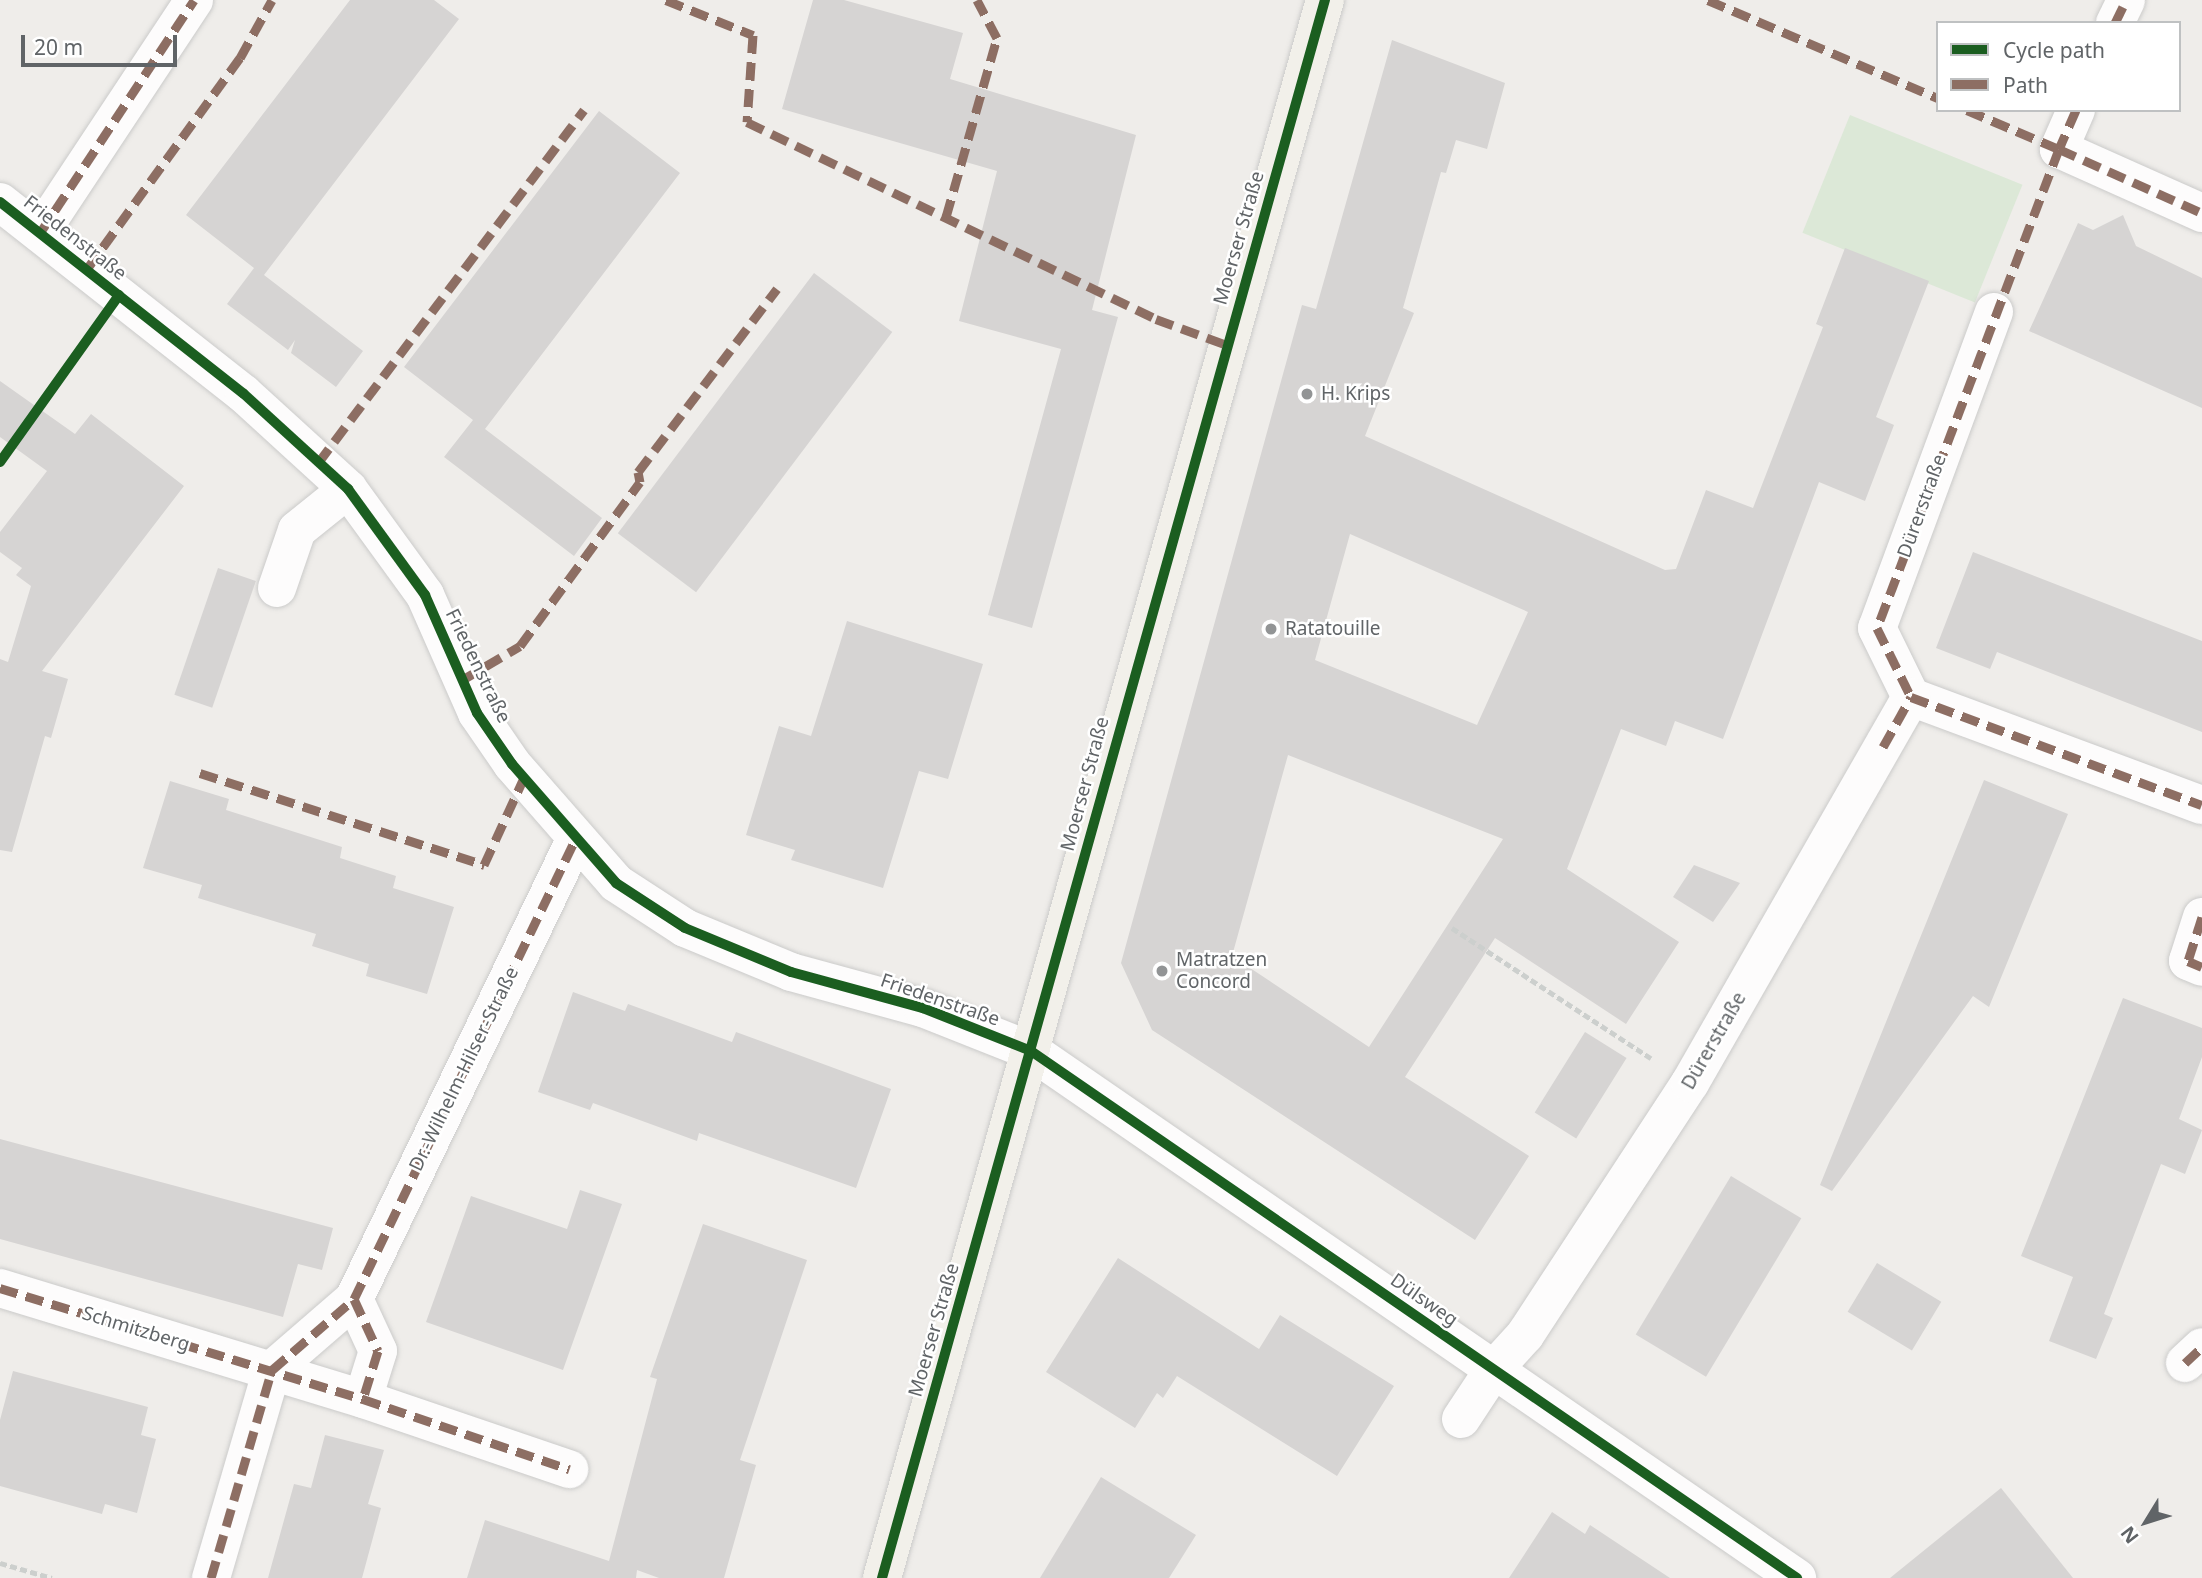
<!DOCTYPE html>
<html>
<head>
<meta charset="utf-8">
<style>
	body { margin:0 }
	#map { position:relative; width:2202px; height:1578px; overflow:hidden; background:#efedea; font-family:"Noto Sans",sans-serif }
	div>[style] { position:absolute }
	.green>* { inset:0; background:#dce8d7; transform-origin:0 0 }
	.building>* { inset:0; background:#d6d4d3; transform-origin:0 0 }
	.path>* { height:4.5px; margin-top:-2.25px; transform-origin:0; background:repeating-linear-gradient(90deg,#cccfcd 0 7px,transparent 0 10.5px) }
	.roads { filter:drop-shadow(0 0 2px #cbcbca) drop-shadow(0 0 2px #cbcbca) }
	.minor>* { height:38px; margin:-19px; padding:0 19px; transform-origin:19px; border-radius:19px; background:#fdfcfc }
	.major>* { height:38px; margin:-19px; padding:0 19px; transform-origin:19px; border-radius:19px; background:#f2f0ea }
	.quiet>* { height:9px; margin-top:-4.5px; transform-origin:0; background:repeating-linear-gradient(90deg,#8d6e63 0 18px,transparent 0 27px) }
	.cycleway>* { height:10px; margin:-5px; padding:0 5px; transform-origin:5px; border-radius:5px; background:#1b5e20 }
	.dots>* { width:19px; height:19px; translate:-50% -50%; box-sizing:border-box; border:4px solid #fff; border-radius:50% }
	span { translate:-50% -50%; white-space:nowrap; text-align:center; line-height:1.15; -webkit-text-stroke:5px #fff; paint-order:stroke }
	.street-label { font-size:19px; color:#606467 }
	.poi-label { font-size:19px; color:#606467 }
	.left { translate:0 -50%; text-align:left }
	.legend { position:absolute; left:1936px; top:21px; width:245px; height:91px; box-sizing:border-box; background:#fff; border:2px solid #bfc1c2; margin:0; padding:9px 12px; list-style:none; font-size:21px; color:#606467 }
	.legend li { display:flex; align-items:center; gap:14px; height:35px }
	.legend b { width:35px; border:2px solid #bfc1c2 }
	.north { position:absolute; left:2111px; top:1487px; width:70px; height:70px; -webkit-text-stroke:5px #fff; paint-order:stroke; rotate:232deg; font-size:19px; font-weight:700; line-height:28px; text-align:center; color:#606467 }
	.north::after { content:''; display:block; margin:auto; width:24px; height:32px; background:#606467; clip-path:polygon(50% 0,100% 100%,50% 72%,0 100%) }
	.scale { position:absolute; left:21px; top:35px; width:156px; height:32px; box-sizing:border-box; border:4px solid #606467; border-top:0; padding-left:9px; font-size:21px; line-height:24px; white-space:nowrap; color:#606467; -webkit-text-stroke:5px #fff; paint-order:stroke }
</style>
</head>
<body>
<div id="map">
	<div class="green">
		<i style="left:1850px;top:115px;width:186px;height:127px;rotate:22deg"></i>
	</div>
	<div class="building">
		<i style="clip-path:polygon(350px 0,434px 0,459px 19px,264px 275px,363px 351px,336px 387px,291px 353px,295px 340px,288px 350px,227px 304px,254px 268px,186px 215px)"></i>
		<i style="clip-path:polygon(813px 0,844px 0,963px 33px,950px 79px,1136px 135px,1092px 310px,1118px 317px,1032px 628px,988px 615px,1061px 349px,959px 321px,997px 171px,782px 109px)"></i>
		<i style="clip-path:polygon(evenodd,1392px 40px,1505px 83px,1487px 149px,1456px 140px,1446px 173px,1441px 172px,1403px 308px,1414px 313px,1365px 436px,1665px 570px,1676px 569px,1706px 490px,1753px 508px,1823px 327px,1816px 324px,1845px 248px,1929px 281px,1876px 417px,1894px 425px,1865px 501px,1819px 482px,1723px 739px,1675px 721px,1666px 746px,1621px 729px,1567px 869px,1679px 942px,1626px 1024px,1495px 938px,1405px 1077px,1529px 1156px,1475px 1240px,1152px 1030px,1121px 963px,1302px 305px,1316px 309px,1392px 40px,1350px 534px,1528px 612px,1477px 725px,1315px 660px,1350px 534px,1392px 40px,1288px 755px,1503px 839px,1369px 1047px,1232px 956px,1288px 755px)"></i>
		<i style="clip-path:polygon(599px 111px,680px 173px,485px 429px,602px 518px,574px 556px,444px 457px,473px 420px,404px 367px)"></i>
		<i style="clip-path:polygon(2123px 215px,2136px 246px,2202px 278px,2202px 408px,2029px 331px,2078px 223px,2093px 230px)"></i>
		<i style="left:814px;top:273px;width:98px;height:326px;rotate:37deg"></i>
		<i style="clip-path:polygon(0 381px,75px 434px,91px 414px,184px 486px,42px 671px,68px 679px,51px 738px,45px 736px,12px 852px,0 850px,0 659px,8px 662px,31px 586px,16px 575px,22px 568px,0 552px,0 532px,47px 471px,0 437px)"></i>
		<i style="clip-path:polygon(1973px 552px,2202px 641px,2202px 732px,1997px 652px,1990px 669px,1936px 648px)"></i>
		<i style="left:218px;top:568px;width:40px;height:134px;rotate:19deg"></i>
		<i style="clip-path:polygon(847px 621px,983px 664px,948px 779px,919px 771px,883px 888px,791px 860px,795px 850px,746px 835px,779px 726px,811px 736px)"></i>
		<i style="clip-path:polygon(1984px 780px,2068px 814px,1989px 1007px,1973px 996px,1832px 1191px,1820px 1185px)"></i>
		<i style="clip-path:polygon(170px 781px,229px 799px,226px 810px,342px 847px,340px 858px,396px 876px,393px 888px,454px 907px,427px 994px,366px 976px,369px 964px,312px 946px,316px 934px,198px 898px,202px 885px,143px 868px)"></i>
		<i style="clip-path:polygon(1694px 865px,1740px 883px,1713px 922px,1673px 897px)"></i>
		<i style="clip-path:polygon(573px 992px,625px 1011px,628px 1004px,732px 1042px,736px 1032px,891px 1089px,856px 1188px,699px 1133px,697px 1141px,593px 1103px,590px 1110px,538px 1092px)"></i>
		<i style="clip-path:polygon(2123px 998px,2202px 1028px,2202px 1057px,2179px 1119px,2202px 1130px,2185px 1174px,2161px 1164px,2104px 1314px,2113px 1318px,2096px 1359px,2049px 1341px,2073px 1277px,2021px 1256px)"></i>
		<i style="left:1585px;top:1032px;width:49px;height:95px;rotate:32deg"></i>
		<i style="clip-path:polygon(0 1139px,333px 1228px,322px 1270px,298px 1264px,283px 1317px,0 1239px)"></i>
		<i style="left:1731px;top:1176px;width:82px;height:185px;rotate:31deg"></i>
		<i style="clip-path:polygon(580px 1190px,622px 1204px,563px 1370px,426px 1322px,471px 1196px,567px 1229px)"></i>
		<i style="clip-path:polygon(703px 1224px,807px 1260px,740px 1460px,756px 1465px,724px 1578px,659px 1578px,637px 1570px,636px 1578px,467px 1578px,485px 1520px,609px 1561px,657px 1379px,650px 1377px)"></i>
		<i style="clip-path:polygon(1118px 1258px,1259px 1349px,1280px 1315px,1394px 1386px,1337px 1476px,1177px 1376px,1163px 1398px,1157px 1393px,1135px 1428px,1046px 1372px)"></i>
		<i style="left:1877px;top:1263px;width:75px;height:57px;rotate:31deg"></i>
		<i style="clip-path:polygon(13px 1371px,148px 1407px,141px 1435px,156px 1439px,137px 1513px,105px 1504px,102px 1514px,0 1486px,0 1420px)"></i>
		<i style="clip-path:polygon(325px 1435px,384px 1450px,368px 1504px,381px 1508px,362px 1578px,268px 1578px,294px 1484px,311px 1488px)"></i>
		<i style="clip-path:polygon(1101px 1477px,1196px 1535px,1169px 1578px,1040px 1578px)"></i>
		<i style="clip-path:polygon(2001px 1488px,2073px 1578px,1890px 1578px)"></i>
		<i style="clip-path:polygon(1552px 1512px,1585px 1534px,1590px 1525px,1670px 1578px,1509px 1578px)"></i>
	</div>
	<div class="path">
		<i style="left:1452px;top:928px;width:238px;rotate:33.2deg"></i>
		<i style="left:0;top:1563px;width:54px;rotate:16.1deg"></i>
	</div>
	<div class="roads">
		<div class="minor">
			<i style="left:2115px;top:23px;width:25px;rotate:-64deg"></i>
			<i style="left:2076px;top:110px;width:43px;rotate:113.6deg"></i>
			<i style="left:2059px;top:149px;width:157px;rotate:24.1deg"></i>
			<i style="left:0;top:202px;width:310px;rotate:38.2deg"></i>
			<i style="left:244px;top:394px;width:141px;rotate:42.4deg"></i>
			<i style="left:348px;top:489px;width:131px;rotate:54deg"></i>
			<i style="left:425px;top:595px;width:129px;rotate:66.2deg"></i>
			<i style="left:477px;top:713px;width:62px;rotate:55.5deg"></i>
			<i style="left:512px;top:764px;width:158px;rotate:48.8deg"></i>
			<i style="left:616px;top:883px;width:82px;rotate:33.1deg"></i>
			<i style="left:685px;top:928px;width:115px;rotate:22.5deg"></i>
			<i style="left:791px;top:972px;width:137px;rotate:15.3deg"></i>
			<i style="left:923px;top:1008px;width:116px;rotate:21.7deg"></i>
			<i style="left:1031px;top:1051px;width:930px;rotate:34.53deg"></i>
			<i style="left:40px;top:233px;width:279px;rotate:-56.5deg"></i>
			<i style="left:1994px;top:312px;width:337px;rotate:110.3deg"></i>
			<i style="left:1877px;top:628px;width:77px;rotate:63.8deg"></i>
			<i style="left:1911px;top:697px;width:310px;rotate:20.4deg"></i>
			<i style="left:277px;top:588px;width:61px;rotate:-71deg"></i>
			<i style="left:297px;top:530px;width:65px;rotate:-38.8deg"></i>
			<i style="left:2202px;top:917px;width:46px;rotate:107.7deg"></i>
			<i style="left:2188px;top:961px;width:15px;rotate:23deg"></i>
			<i style="left:0;top:1288px;width:380px;rotate:17deg"></i>
			<i style="left:363px;top:1399px;width:218px;rotate:18.8deg"></i>
			<i style="left:354px;top:1299px;width:57px;rotate:65.2deg"></i>
			<i style="left:378px;top:1351px;width:50px;rotate:107.4deg"></i>
			<i style="left:2185px;top:1363px;width:23px;rotate:-43deg"></i>
			<i style="left:1461px;top:1419px;width:60px;rotate:-56.6deg"></i>
			<i style="left:1494px;top:1369px;width:46px;rotate:-47.6deg"></i>
			<i style="left:1525px;top:1335px;width:301px;rotate:-56.8deg"></i>
			<i style="left:1690px;top:1083px;width:445px;rotate:-60.2deg"></i>
			<i style="left:211px;top:1578px;width:217px;rotate:-73.7deg"></i>
			<i style="left:272px;top:1370px;width:108px;rotate:-40.9deg"></i>
			<i style="left:354px;top:1299px;width:509px;rotate:-64.29deg"></i>
		</div>
		<div class="major">
			<i style="left:882px;top:1578px;width:1639px;rotate:-74.32deg"></i>
		</div>
	</div>
	<div class="quiet">
		<i style="left:666px;top:0;width:94px;rotate:21.9deg"></i>
		<i style="left:753px;top:35px;width:87px;rotate:93.9deg"></i>
		<i style="left:747px;top:122px;width:454px;rotate:25.7deg"></i>
		<i style="left:1156px;top:319px;width:76px;rotate:20.1deg"></i>
		<i style="left:1708px;top:0;width:250px;rotate:23.1deg"></i>
		<i style="left:2115px;top:23px;width:25px;rotate:-64deg"></i>
		<i style="left:1967px;top:110px;width:100px;rotate:23deg"></i>
		<i style="left:2059px;top:149px;width:512px;rotate:110.8deg"></i>
		<i style="left:1877px;top:628px;width:77px;rotate:63.8deg"></i>
		<i style="left:1911px;top:697px;width:310px;rotate:20.4deg"></i>
		<i style="left:2076px;top:110px;width:43px;rotate:113.6deg"></i>
		<i style="left:2059px;top:149px;width:157px;rotate:24.1deg"></i>
		<i style="left:946px;top:217px;width:186px;rotate:-74.1deg"></i>
		<i style="left:997px;top:38px;width:43px;rotate:-117.8deg"></i>
		<i style="left:40px;top:233px;width:279px;rotate:-56.5deg"></i>
		<i style="left:87px;top:269px;width:261px;rotate:-54.1deg"></i>
		<i style="left:240px;top:58px;width:66px;rotate:-61.1deg"></i>
		<i style="left:318px;top:463px;width:442px;rotate:-53deg"></i>
		<i style="left:462px;top:680px;width:67px;rotate:-30.4deg"></i>
		<i style="left:520px;top:646px;width:203px;rotate:-53.8deg"></i>
		<i style="left:640px;top:482px;width:10px;rotate:-101deg"></i>
		<i style="left:638px;top:472px;width:230px;rotate:-52.8deg"></i>
		<i style="left:1883px;top:747px;width:57px;rotate:-60.8deg"></i>
		<i style="left:200px;top:773px;width:299px;rotate:17.9deg"></i>
		<i style="left:484px;top:865px;width:94px;rotate:-65.4deg"></i>
		<i style="left:2202px;top:917px;width:46px;rotate:107.7deg"></i>
		<i style="left:2188px;top:961px;width:15px;rotate:23deg"></i>
		<i style="left:0;top:1288px;width:380px;rotate:17deg"></i>
		<i style="left:363px;top:1399px;width:218px;rotate:18.8deg"></i>
		<i style="left:354px;top:1299px;width:57px;rotate:65.2deg"></i>
		<i style="left:378px;top:1351px;width:50px;rotate:107.4deg"></i>
		<i style="left:2185px;top:1363px;width:23px;rotate:-43deg"></i>
		<i style="left:211px;top:1578px;width:217px;rotate:-73.7deg"></i>
		<i style="left:272px;top:1370px;width:108px;rotate:-40.9deg"></i>
		<i style="left:354px;top:1299px;width:509px;rotate:-64.29deg"></i>
	</div>
	<div class="cycleway">
		<i style="left:0;top:202px;width:310px;rotate:38.2deg"></i>
		<i style="left:244px;top:394px;width:141px;rotate:42.4deg"></i>
		<i style="left:348px;top:489px;width:131px;rotate:54deg"></i>
		<i style="left:425px;top:595px;width:129px;rotate:66.2deg"></i>
		<i style="left:477px;top:713px;width:62px;rotate:55.5deg"></i>
		<i style="left:512px;top:764px;width:158px;rotate:48.8deg"></i>
		<i style="left:616px;top:883px;width:82px;rotate:33.1deg"></i>
		<i style="left:685px;top:928px;width:115px;rotate:22.5deg"></i>
		<i style="left:791px;top:972px;width:137px;rotate:15.3deg"></i>
		<i style="left:923px;top:1008px;width:116px;rotate:21.7deg"></i>
		<i style="left:1031px;top:1051px;width:930px;rotate:34.53deg"></i>
		<i style="left:0;top:462px;width:205px;rotate:-54.5deg"></i>
		<i style="left:882px;top:1578px;width:1639px;rotate:-74.32deg"></i>
	</div>
	<div class="dots">
		<i style="left:1307px;top:394px;background:#929495"></i>
		<i style="left:1271px;top:629px;background:#929495"></i>
		<i style="left:1162px;top:971px;background:#929495"></i>
	</div>
	<div class="street-label">
		<span style="left:75px;top:238px;rotate:38deg">Friedenstraße</span>
		<span style="left:1239px;top:238px;rotate:-74deg">Moerser Straße</span>
		<span style="left:1922px;top:506px;rotate:-70deg">Dürerstraße</span>
		<span style="left:478px;top:666px;rotate:64deg">Friedenstraße</span>
		<span style="left:1085px;top:784px;rotate:-75deg">Moerser Straße</span>
		<span style="left:940px;top:1000px;rotate:19deg">Friedenstraße</span>
		<span style="left:1714px;top:1041px;rotate:-60deg">Dürerstraße</span>
		<span style="left:464px;top:1069px;rotate:-64deg">Dr.-Wilhelm-Hilser-Straße</span>
		<span style="left:1424px;top:1300px;rotate:35deg">Dülsweg</span>
		<span style="left:136px;top:1329px;rotate:17deg">Schmitzberg</span>
		<span style="left:934px;top:1330px;rotate:-74deg">Moerser Straße</span>
	</div>
	<div class="poi-label">
		<span class="left" style="left:1321px;top:394px">H. Krips</span>
		<span class="left" style="left:1285px;top:629px">Ratatouille</span>
		<span class="left" style="left:1176px;top:971px">Matratzen<br>Concord</span>
	</div>
	<ul class="legend">
	<li><b style="height:9px;background:#1b5e20"></b>Cycle path</li>
	<li><b style="height:9px;background:#8d6e63"></b>Path</li>
	</ul>
	<div class="north">N</div>
	<div class="scale">20 m</div>
</div>
</body>
</html>
